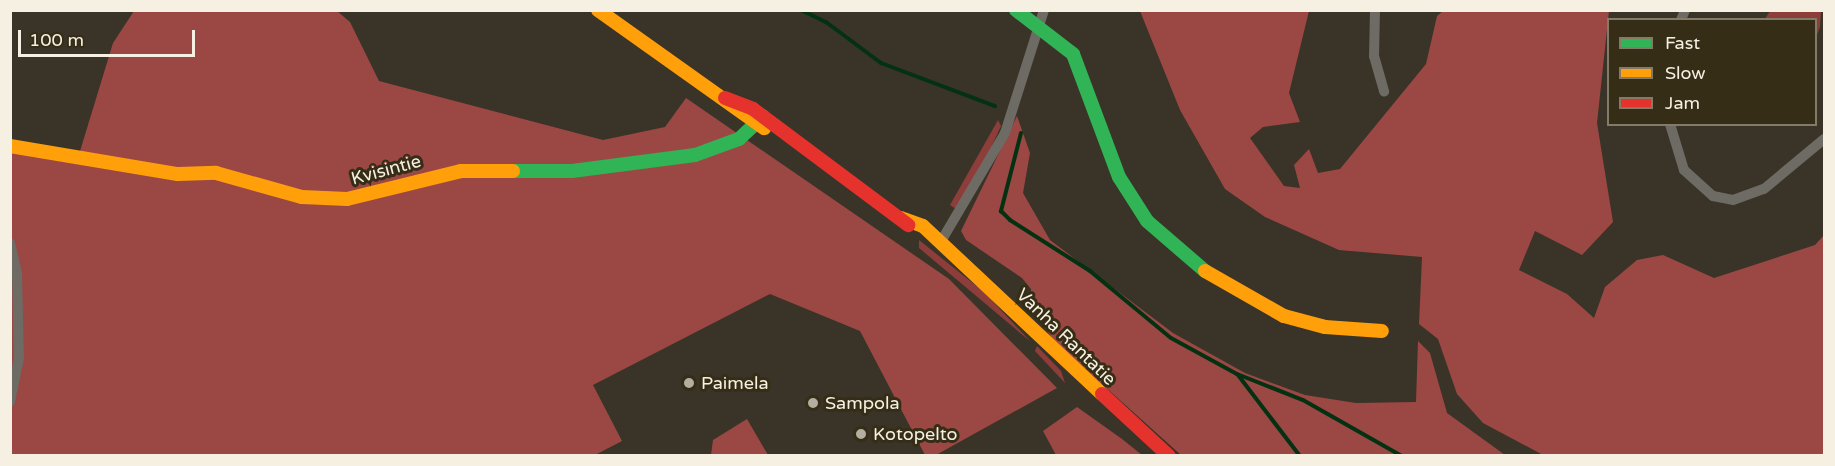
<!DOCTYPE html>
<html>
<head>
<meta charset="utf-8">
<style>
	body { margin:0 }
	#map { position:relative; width:1835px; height:466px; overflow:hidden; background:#393427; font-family:"Varela Round",sans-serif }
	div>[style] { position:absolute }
	.green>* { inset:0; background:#8d3d3a }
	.forest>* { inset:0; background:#9b4744 }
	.stream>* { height:4px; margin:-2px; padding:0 2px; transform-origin:2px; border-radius:2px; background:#053113 }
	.street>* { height:10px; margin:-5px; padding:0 5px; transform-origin:5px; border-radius:5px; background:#6e6a64 }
	.fast>* { height:14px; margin:-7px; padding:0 7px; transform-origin:7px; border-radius:7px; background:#30b455 }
	.slow>* { height:14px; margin:-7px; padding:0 7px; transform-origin:7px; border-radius:7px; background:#ff9f0a }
	.jam>* { height:14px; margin:-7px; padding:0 7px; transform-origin:7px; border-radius:7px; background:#e5322d }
	.dots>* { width:16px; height:16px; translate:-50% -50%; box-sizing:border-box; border:3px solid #362d17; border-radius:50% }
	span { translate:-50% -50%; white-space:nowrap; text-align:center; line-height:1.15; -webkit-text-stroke:6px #362d17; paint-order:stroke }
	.street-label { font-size:18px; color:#f6f0e2 }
	.poi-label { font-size:18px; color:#f6f0e2 }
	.left { translate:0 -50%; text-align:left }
	.frame { position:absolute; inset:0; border:12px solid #f6f0e2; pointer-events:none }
	.legend { position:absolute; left:1607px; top:18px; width:210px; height:108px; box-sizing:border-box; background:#362d17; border:2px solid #837b68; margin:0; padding:8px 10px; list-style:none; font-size:18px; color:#f6f0e2 }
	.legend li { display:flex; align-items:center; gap:12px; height:30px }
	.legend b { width:30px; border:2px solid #837b68 }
	.scale { position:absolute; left:18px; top:30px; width:177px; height:27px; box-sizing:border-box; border:3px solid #f6f0e2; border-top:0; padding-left:8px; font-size:18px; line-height:21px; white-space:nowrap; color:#f6f0e2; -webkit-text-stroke:4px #362d17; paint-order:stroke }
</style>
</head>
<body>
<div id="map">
	<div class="green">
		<i style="clip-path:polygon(1770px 11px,1821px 11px,1820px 27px,1816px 37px,1816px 20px,1765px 19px)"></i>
		<i style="clip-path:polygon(998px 120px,1001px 126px,989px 152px,956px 209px,950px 205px)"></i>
		<i style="clip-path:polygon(919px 240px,984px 292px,1031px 342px,919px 248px)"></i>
		<i style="clip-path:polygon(1037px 346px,1061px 371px,1065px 383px,1035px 351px)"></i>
	</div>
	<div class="forest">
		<i style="clip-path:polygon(134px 11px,337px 11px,350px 22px,379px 81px,603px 140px,665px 127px,686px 98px,949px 279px,1057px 388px,936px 455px,925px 455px,860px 331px,770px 294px,593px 385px,622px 441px,595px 455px,11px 455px,10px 150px,77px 161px,113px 43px)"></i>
		<i style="clip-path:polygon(1140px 11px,1309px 11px,1289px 93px,1300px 122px,1263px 127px,1250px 138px,1284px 186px,1300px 188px,1294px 165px,1309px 149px,1318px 173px,1340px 169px,1426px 64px,1437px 16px,1443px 11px,1609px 11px,1597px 123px,1613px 222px,1582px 255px,1535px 231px,1519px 270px,1567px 294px,1594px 318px,1605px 287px,1637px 260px,1663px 255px,1714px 278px,1815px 245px,1824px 235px,1824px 455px,1543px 455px,1483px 423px,1457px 394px,1438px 339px,1419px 324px,1422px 257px,1339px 250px,1265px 217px,1225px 189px,1180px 110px)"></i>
		<i style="clip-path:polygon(1017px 116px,1030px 153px,1023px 193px,1050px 240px,1173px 333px,1245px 373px,1305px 395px,1356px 403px,1416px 402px,1418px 341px,1430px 353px,1447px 413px,1505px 455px,1181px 455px,1054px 341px,1032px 309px,1031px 289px,1022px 278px,966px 240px,961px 231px)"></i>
		<i style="clip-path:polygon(1077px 407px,1122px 439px,1142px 455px,1056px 455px,1043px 431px)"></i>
		<i style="clip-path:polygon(747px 419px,768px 455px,711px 455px,713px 440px)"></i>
	</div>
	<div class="stream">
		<i style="left:801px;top:10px;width:28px;rotate:26deg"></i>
		<i style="left:826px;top:22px;width:69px;rotate:36.7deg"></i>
		<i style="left:881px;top:63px;width:122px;rotate:20.7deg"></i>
		<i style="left:1021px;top:133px;width:81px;rotate:104.4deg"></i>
		<i style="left:1001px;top:211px;width:13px;rotate:45deg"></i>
		<i style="left:1010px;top:220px;width:95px;rotate:32.5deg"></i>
		<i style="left:1090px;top:271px;width:105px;rotate:39.6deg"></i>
		<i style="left:1171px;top:338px;width:75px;rotate:28.6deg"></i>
		<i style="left:1237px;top:374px;width:71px;rotate:21.5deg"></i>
		<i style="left:1303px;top:400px;width:114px;rotate:29.5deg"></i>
		<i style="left:1238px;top:375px;width:102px;rotate:52.6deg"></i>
	</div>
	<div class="street">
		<i style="left:1375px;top:10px;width:46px;rotate:91.2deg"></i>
		<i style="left:1374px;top:56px;width:37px;rotate:74deg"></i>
		<i style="left:1681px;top:20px;width:11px;rotate:-68deg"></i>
		<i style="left:1670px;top:124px;width:48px;rotate:73.1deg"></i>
		<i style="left:1684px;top:170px;width:39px;rotate:42deg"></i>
		<i style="left:1713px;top:196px;width:20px;rotate:11deg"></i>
		<i style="left:1733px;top:200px;width:33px;rotate:-20deg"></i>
		<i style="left:1764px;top:189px;width:78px;rotate:-39.8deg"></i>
		<i style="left:10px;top:243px;width:31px;rotate:77deg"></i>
		<i style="left:17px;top:273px;width:85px;rotate:88.7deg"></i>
		<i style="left:19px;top:358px;width:45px;rotate:101.6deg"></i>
		<i style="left:940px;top:243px;width:128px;rotate:-59.4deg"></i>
		<i style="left:1005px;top:133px;width:129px;rotate:-72.4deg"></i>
	</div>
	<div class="fast">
		<i style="left:1016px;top:10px;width:72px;rotate:37.7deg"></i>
		<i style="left:1073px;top:54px;width:131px;rotate:69.5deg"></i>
		<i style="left:1119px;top:177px;width:52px;rotate:57.5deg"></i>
		<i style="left:1147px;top:221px;width:77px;rotate:40.8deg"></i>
		<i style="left:513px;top:171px;width:59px"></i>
		<i style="left:572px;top:171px;width:124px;rotate:-7.4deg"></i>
		<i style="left:695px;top:155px;width:47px;rotate:-20deg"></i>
		<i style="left:739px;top:139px;width:33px;rotate:-43deg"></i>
	</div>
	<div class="slow">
		<i style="left:598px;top:10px;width:204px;rotate:35.4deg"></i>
		<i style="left:10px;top:146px;width:170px;rotate:9.5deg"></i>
		<i style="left:178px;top:174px;width:38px;rotate:-2deg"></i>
		<i style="left:216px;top:173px;width:89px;rotate:15.6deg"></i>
		<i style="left:302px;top:197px;width:45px;rotate:2.5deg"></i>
		<i style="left:347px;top:199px;width:117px;rotate:-13.8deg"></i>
		<i style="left:461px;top:171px;width:52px"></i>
		<i style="left:901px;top:218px;width:23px;rotate:20deg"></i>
		<i style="left:923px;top:226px;width:245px;rotate:43.2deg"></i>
		<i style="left:1205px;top:271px;width:91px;rotate:29.7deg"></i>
		<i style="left:1284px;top:316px;width:42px;rotate:15deg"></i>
		<i style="left:1325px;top:327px;width:57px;rotate:4deg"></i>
	</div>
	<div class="jam">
		<i style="left:725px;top:98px;width:30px;rotate:21deg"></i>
		<i style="left:753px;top:109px;width:194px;rotate:36.8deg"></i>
		<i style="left:1102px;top:394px;width:91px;rotate:42.8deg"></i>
	</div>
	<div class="dots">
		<i style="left:689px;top:383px;background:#b4aea1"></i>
		<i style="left:813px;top:403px;background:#b4aea1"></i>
		<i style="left:861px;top:434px;background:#b4aea1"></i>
	</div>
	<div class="street-label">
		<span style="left:386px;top:170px;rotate:-15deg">Kvisintie</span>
		<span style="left:1066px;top:337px;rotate:44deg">Vanha Rantatie</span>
	</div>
	<div class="poi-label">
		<span class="left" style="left:701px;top:383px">Paimela</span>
		<span class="left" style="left:825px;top:403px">Sampola</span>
		<span class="left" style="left:873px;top:434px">Kotopelto</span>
	</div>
	<div class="frame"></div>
	<ul class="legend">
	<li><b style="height:8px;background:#30b455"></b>Fast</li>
	<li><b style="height:8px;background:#ff9f0a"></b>Slow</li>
	<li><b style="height:8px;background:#e5322d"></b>Jam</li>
	</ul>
	<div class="scale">100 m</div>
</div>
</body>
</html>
